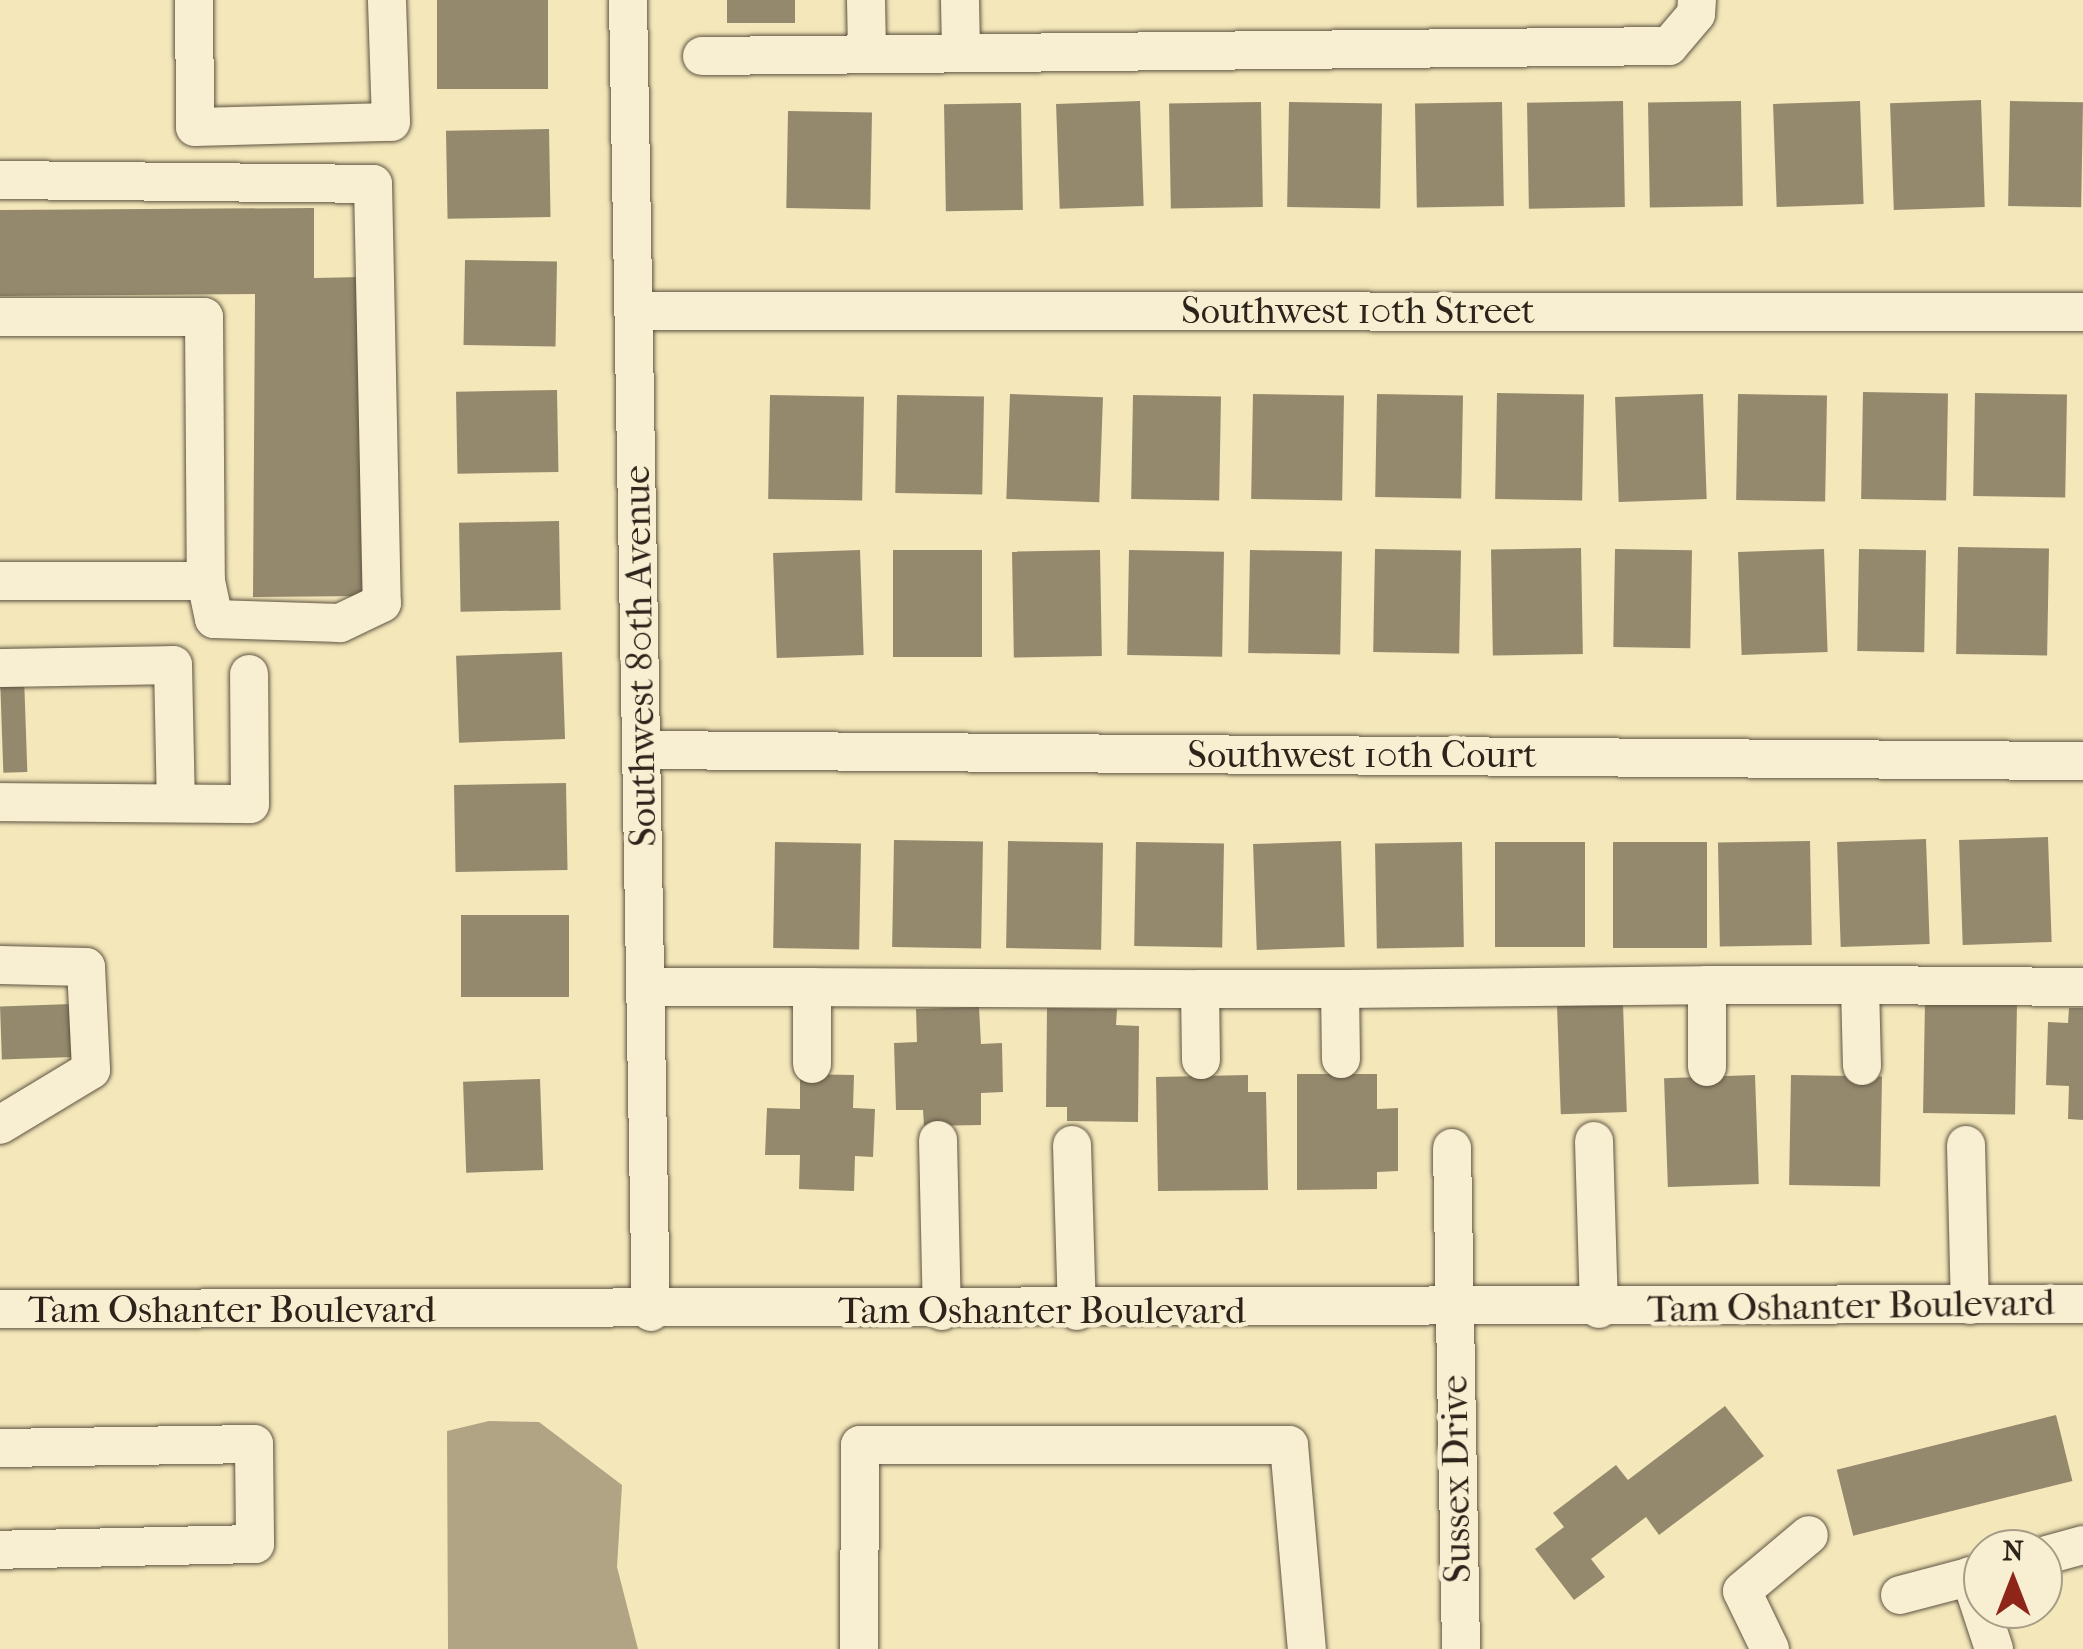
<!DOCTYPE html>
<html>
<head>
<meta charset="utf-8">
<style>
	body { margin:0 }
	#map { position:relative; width:2083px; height:1649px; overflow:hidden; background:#f4e7ba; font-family:"IM FELL French Canon",serif }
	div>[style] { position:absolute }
	.water>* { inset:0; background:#b0a484 }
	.building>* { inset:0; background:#94896d; transform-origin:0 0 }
	.roads { filter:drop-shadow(0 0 2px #5e5442) drop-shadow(0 0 2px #5e5442) }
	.minor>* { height:38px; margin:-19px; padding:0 19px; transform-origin:19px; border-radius:19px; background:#f8efd2 }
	span { translate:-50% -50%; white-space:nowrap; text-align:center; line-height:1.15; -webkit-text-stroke:9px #f8efd2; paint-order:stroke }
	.street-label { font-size:38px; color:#2c231a }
	.north { position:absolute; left:1963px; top:1529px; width:100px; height:100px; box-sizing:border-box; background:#f8efd2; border:2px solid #a69d88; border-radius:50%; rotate:0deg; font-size:28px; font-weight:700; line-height:40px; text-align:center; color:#2c231a }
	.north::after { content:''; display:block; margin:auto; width:35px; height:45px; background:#8f2418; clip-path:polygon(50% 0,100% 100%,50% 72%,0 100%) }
</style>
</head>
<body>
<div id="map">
	<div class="water">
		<i style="clip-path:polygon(489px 1421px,539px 1422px,622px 1485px,617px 1567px,638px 1649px,448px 1649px,447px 1431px)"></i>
	</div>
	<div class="building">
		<i style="left:437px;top:0;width:111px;height:89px"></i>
		<i style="left:727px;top:0;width:68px;height:23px"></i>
		<i style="left:1981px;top:100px;width:107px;height:91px;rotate:88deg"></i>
		<i style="left:1140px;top:101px;width:105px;height:84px;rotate:88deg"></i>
		<i style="left:1623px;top:101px;width:106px;height:96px;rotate:89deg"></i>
		<i style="left:1741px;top:101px;width:105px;height:93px;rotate:89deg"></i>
		<i style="left:1860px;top:101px;width:103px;height:87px;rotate:88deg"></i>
		<i style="left:2010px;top:101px;width:73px;height:105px;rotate:1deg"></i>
		<i style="left:1261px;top:102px;width:105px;height:92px;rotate:89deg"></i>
		<i style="left:1289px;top:102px;width:93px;height:105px;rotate:1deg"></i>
		<i style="left:1502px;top:102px;width:104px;height:87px;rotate:89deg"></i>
		<i style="left:1021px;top:103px;width:107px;height:77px;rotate:89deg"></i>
		<i style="left:788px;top:111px;width:84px;height:97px;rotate:1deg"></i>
		<i style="left:549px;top:129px;width:88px;height:103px;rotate:89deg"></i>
		<i style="clip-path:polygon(314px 208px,314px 278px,364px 277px,366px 596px,253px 597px,255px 294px,0 296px,0 210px)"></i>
		<i style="left:465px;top:260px;width:92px;height:85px;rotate:1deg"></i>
		<i style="left:557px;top:390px;width:82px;height:101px;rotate:89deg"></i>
		<i style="left:1863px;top:392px;width:85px;height:107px;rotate:1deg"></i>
		<i style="left:1497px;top:393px;width:87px;height:106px;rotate:1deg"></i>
		<i style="left:1975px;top:393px;width:92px;height:103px;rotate:1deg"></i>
		<i style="left:1010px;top:394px;width:93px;height:105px;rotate:2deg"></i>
		<i style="left:1253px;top:394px;width:91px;height:105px;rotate:1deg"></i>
		<i style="left:1377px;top:394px;width:86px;height:103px;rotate:1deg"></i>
		<i style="left:1703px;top:394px;width:105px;height:88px;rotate:88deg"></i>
		<i style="left:1738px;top:394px;width:89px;height:106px;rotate:1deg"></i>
		<i style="left:770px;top:395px;width:94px;height:104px;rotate:1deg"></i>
		<i style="left:897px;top:395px;width:87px;height:98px;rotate:1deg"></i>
		<i style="left:1133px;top:395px;width:88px;height:104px;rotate:1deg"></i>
		<i style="left:559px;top:521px;width:89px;height:100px;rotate:89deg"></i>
		<i style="left:1958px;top:547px;width:91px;height:107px;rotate:1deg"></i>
		<i style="left:1581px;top:548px;width:106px;height:90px;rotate:89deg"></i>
		<i style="left:1375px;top:549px;width:86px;height:103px;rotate:1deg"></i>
		<i style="left:1615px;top:549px;width:77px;height:98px;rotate:1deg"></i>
		<i style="left:1824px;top:549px;width:103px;height:86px;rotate:88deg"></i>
		<i style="left:1859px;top:549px;width:67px;height:102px;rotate:1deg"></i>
		<i style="left:860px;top:550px;width:105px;height:87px;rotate:88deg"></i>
		<i style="left:893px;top:550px;width:89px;height:107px"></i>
		<i style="left:1100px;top:550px;width:106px;height:88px;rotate:89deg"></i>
		<i style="left:1129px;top:550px;width:95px;height:105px;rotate:1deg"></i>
		<i style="left:1250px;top:550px;width:92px;height:103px;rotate:1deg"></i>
		<i style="left:562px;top:652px;width:87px;height:106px;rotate:88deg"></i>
		<i style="left:24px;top:676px;width:96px;height:24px;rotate:88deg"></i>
		<i style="left:566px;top:783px;width:87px;height:112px;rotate:89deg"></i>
		<i style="left:2048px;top:837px;width:105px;height:89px;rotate:88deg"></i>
		<i style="left:1926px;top:839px;width:105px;height:89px;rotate:88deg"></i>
		<i style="left:894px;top:840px;width:89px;height:107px;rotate:1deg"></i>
		<i style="left:1008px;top:841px;width:95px;height:107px;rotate:1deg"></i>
		<i style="left:1341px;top:841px;width:106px;height:88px;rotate:88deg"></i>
		<i style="left:1810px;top:841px;width:104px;height:92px;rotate:89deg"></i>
		<i style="left:775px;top:842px;width:86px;height:106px;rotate:1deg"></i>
		<i style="left:1136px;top:842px;width:88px;height:104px;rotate:1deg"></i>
		<i style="left:1462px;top:842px;width:105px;height:87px;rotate:89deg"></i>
		<i style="left:1495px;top:842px;width:90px;height:105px"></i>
		<i style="left:1613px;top:842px;width:94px;height:106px"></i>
		<i style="left:461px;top:915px;width:108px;height:82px"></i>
		<i style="left:1925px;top:1002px;width:92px;height:111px;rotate:1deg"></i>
		<i style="left:71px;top:1004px;width:53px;height:71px;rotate:88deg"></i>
		<i style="left:1623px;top:1004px;width:108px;height:66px;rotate:88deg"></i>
		<i style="clip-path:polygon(979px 1007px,981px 1044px,1002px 1043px,1003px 1092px,981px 1093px,981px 1125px,924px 1126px,923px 1110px,896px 1110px,894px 1043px,917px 1042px,916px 1009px)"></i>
		<i style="clip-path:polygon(1047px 1008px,1117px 1009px,1116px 1025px,1139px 1026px,1138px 1122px,1067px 1121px,1067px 1107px,1046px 1107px)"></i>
		<i style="clip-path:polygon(2069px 1008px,2083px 1008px,2083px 1120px,2068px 1119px,2069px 1086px,2046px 1085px,2048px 1022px,2068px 1023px)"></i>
		<i style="clip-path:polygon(800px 1074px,854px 1075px,853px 1108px,875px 1109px,873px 1157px,855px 1156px,854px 1191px,799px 1189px,800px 1155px,765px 1155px,767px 1108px,800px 1109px)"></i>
		<i style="clip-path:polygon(1297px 1074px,1377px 1074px,1377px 1109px,1398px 1108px,1398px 1171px,1377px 1172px,1377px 1189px,1297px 1190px)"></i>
		<i style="clip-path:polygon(1248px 1075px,1248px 1092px,1266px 1092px,1268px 1190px,1158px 1191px,1156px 1077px)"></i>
		<i style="left:1755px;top:1075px;width:109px;height:91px;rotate:88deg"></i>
		<i style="left:1791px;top:1075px;width:91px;height:110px;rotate:1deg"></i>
		<i style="left:540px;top:1079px;width:91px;height:77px;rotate:88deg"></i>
		<i style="clip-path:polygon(1725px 1406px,1764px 1456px,1659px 1535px,1646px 1517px,1591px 1559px,1605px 1577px,1574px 1600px,1535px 1549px,1564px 1527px,1553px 1513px,1616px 1465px,1628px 1480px)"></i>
		<i style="left:2056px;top:1415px;width:68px;height:226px;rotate:76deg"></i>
	</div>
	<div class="roads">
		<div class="minor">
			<i style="left:194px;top:0;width:127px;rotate:89.5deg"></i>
			<i style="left:195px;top:127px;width:196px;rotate:-1.5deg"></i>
			<i style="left:391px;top:122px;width:122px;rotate:-91.9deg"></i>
			<i style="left:628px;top:0;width:1312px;rotate:89deg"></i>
			<i style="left:866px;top:0;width:54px;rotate:88.9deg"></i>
			<i style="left:960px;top:0;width:53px;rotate:88.9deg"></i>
			<i style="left:702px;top:56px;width:967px;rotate:-0.59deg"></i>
			<i style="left:1669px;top:46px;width:42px;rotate:-49.8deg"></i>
			<i style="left:1696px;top:14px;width:14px;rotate:-86deg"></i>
			<i style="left:0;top:180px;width:373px;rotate:0.6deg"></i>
			<i style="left:373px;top:184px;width:419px;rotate:88.8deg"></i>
			<i style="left:382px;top:603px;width:47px;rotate:154.5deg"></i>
			<i style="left:340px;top:623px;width:126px;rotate:-178.2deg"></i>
			<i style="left:214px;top:619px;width:39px;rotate:-102deg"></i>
			<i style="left:634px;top:311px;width:1449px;rotate:0.04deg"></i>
			<i style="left:0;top:317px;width:204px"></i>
			<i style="left:204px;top:317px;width:264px;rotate:89.6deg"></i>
			<i style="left:206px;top:581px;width:206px;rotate:180deg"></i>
			<i style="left:0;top:668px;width:173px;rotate:-1deg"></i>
			<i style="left:173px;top:665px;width:138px;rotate:88.8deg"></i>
			<i style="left:641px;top:750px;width:1442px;rotate:0.44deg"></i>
			<i style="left:0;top:802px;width:250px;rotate:0.5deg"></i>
			<i style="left:250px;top:804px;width:130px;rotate:-90.4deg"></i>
			<i style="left:0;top:965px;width:86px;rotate:1.3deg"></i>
			<i style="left:86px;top:967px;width:103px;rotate:87.2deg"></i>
			<i style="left:91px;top:1070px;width:106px;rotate:148.9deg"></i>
			<i style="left:1707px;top:985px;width:153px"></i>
			<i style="left:1860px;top:985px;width:81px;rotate:88.6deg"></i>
			<i style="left:1860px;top:985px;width:223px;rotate:0.5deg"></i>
			<i style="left:645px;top:987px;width:167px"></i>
			<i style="left:812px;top:987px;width:77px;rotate:90deg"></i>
			<i style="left:812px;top:987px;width:388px;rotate:0.3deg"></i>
			<i style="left:1200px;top:989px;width:71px;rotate:89.2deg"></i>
			<i style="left:1200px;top:989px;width:140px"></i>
			<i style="left:1340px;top:989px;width:70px;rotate:89.2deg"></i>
			<i style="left:1340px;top:989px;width:367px;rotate:-0.6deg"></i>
			<i style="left:1707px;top:985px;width:82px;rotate:90deg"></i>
			<i style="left:938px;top:1140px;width:171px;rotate:88.7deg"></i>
			<i style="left:1594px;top:1141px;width:168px;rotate:88.3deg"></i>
			<i style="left:1072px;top:1145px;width:166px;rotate:88.3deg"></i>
			<i style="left:1966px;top:1145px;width:160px;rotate:88.6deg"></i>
			<i style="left:1452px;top:1148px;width:501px;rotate:88.97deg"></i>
			<i style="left:0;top:1309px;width:2083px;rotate:-0.14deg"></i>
			<i style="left:0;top:1448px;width:254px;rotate:-0.9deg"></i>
			<i style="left:254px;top:1444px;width:100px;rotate:89.4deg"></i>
			<i style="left:255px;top:1544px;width:255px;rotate:178.7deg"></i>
			<i style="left:2043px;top:1556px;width:41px;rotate:-15.4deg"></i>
			<i style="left:1970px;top:1576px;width:77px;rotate:71.8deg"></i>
			<i style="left:1900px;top:1595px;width:86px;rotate:-14.8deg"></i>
			<i style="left:859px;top:1649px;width:204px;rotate:-89.7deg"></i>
			<i style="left:860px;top:1445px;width:429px"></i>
			<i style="left:1289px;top:1445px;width:205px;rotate:85deg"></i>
			<i style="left:1770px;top:1649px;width:64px;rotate:-115.8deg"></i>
			<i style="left:1742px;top:1591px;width:87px;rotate:-39.9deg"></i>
		</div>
	</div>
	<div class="street-label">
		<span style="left:1358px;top:311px">Southwest 10th Street</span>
		<span style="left:640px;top:656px;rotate:-91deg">Southwest 80th Avenue</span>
		<span style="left:1362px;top:755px">Southwest 10th Court</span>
		<span style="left:1851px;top:1306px;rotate:-1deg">Tam Oshanter Boulevard</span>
		<span style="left:232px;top:1310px">Tam Oshanter Boulevard</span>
		<span style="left:1042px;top:1311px">Tam Oshanter Boulevard</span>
		<span style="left:1456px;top:1479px;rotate:-91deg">Sussex Drive</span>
	</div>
	<div class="north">N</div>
</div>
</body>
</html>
